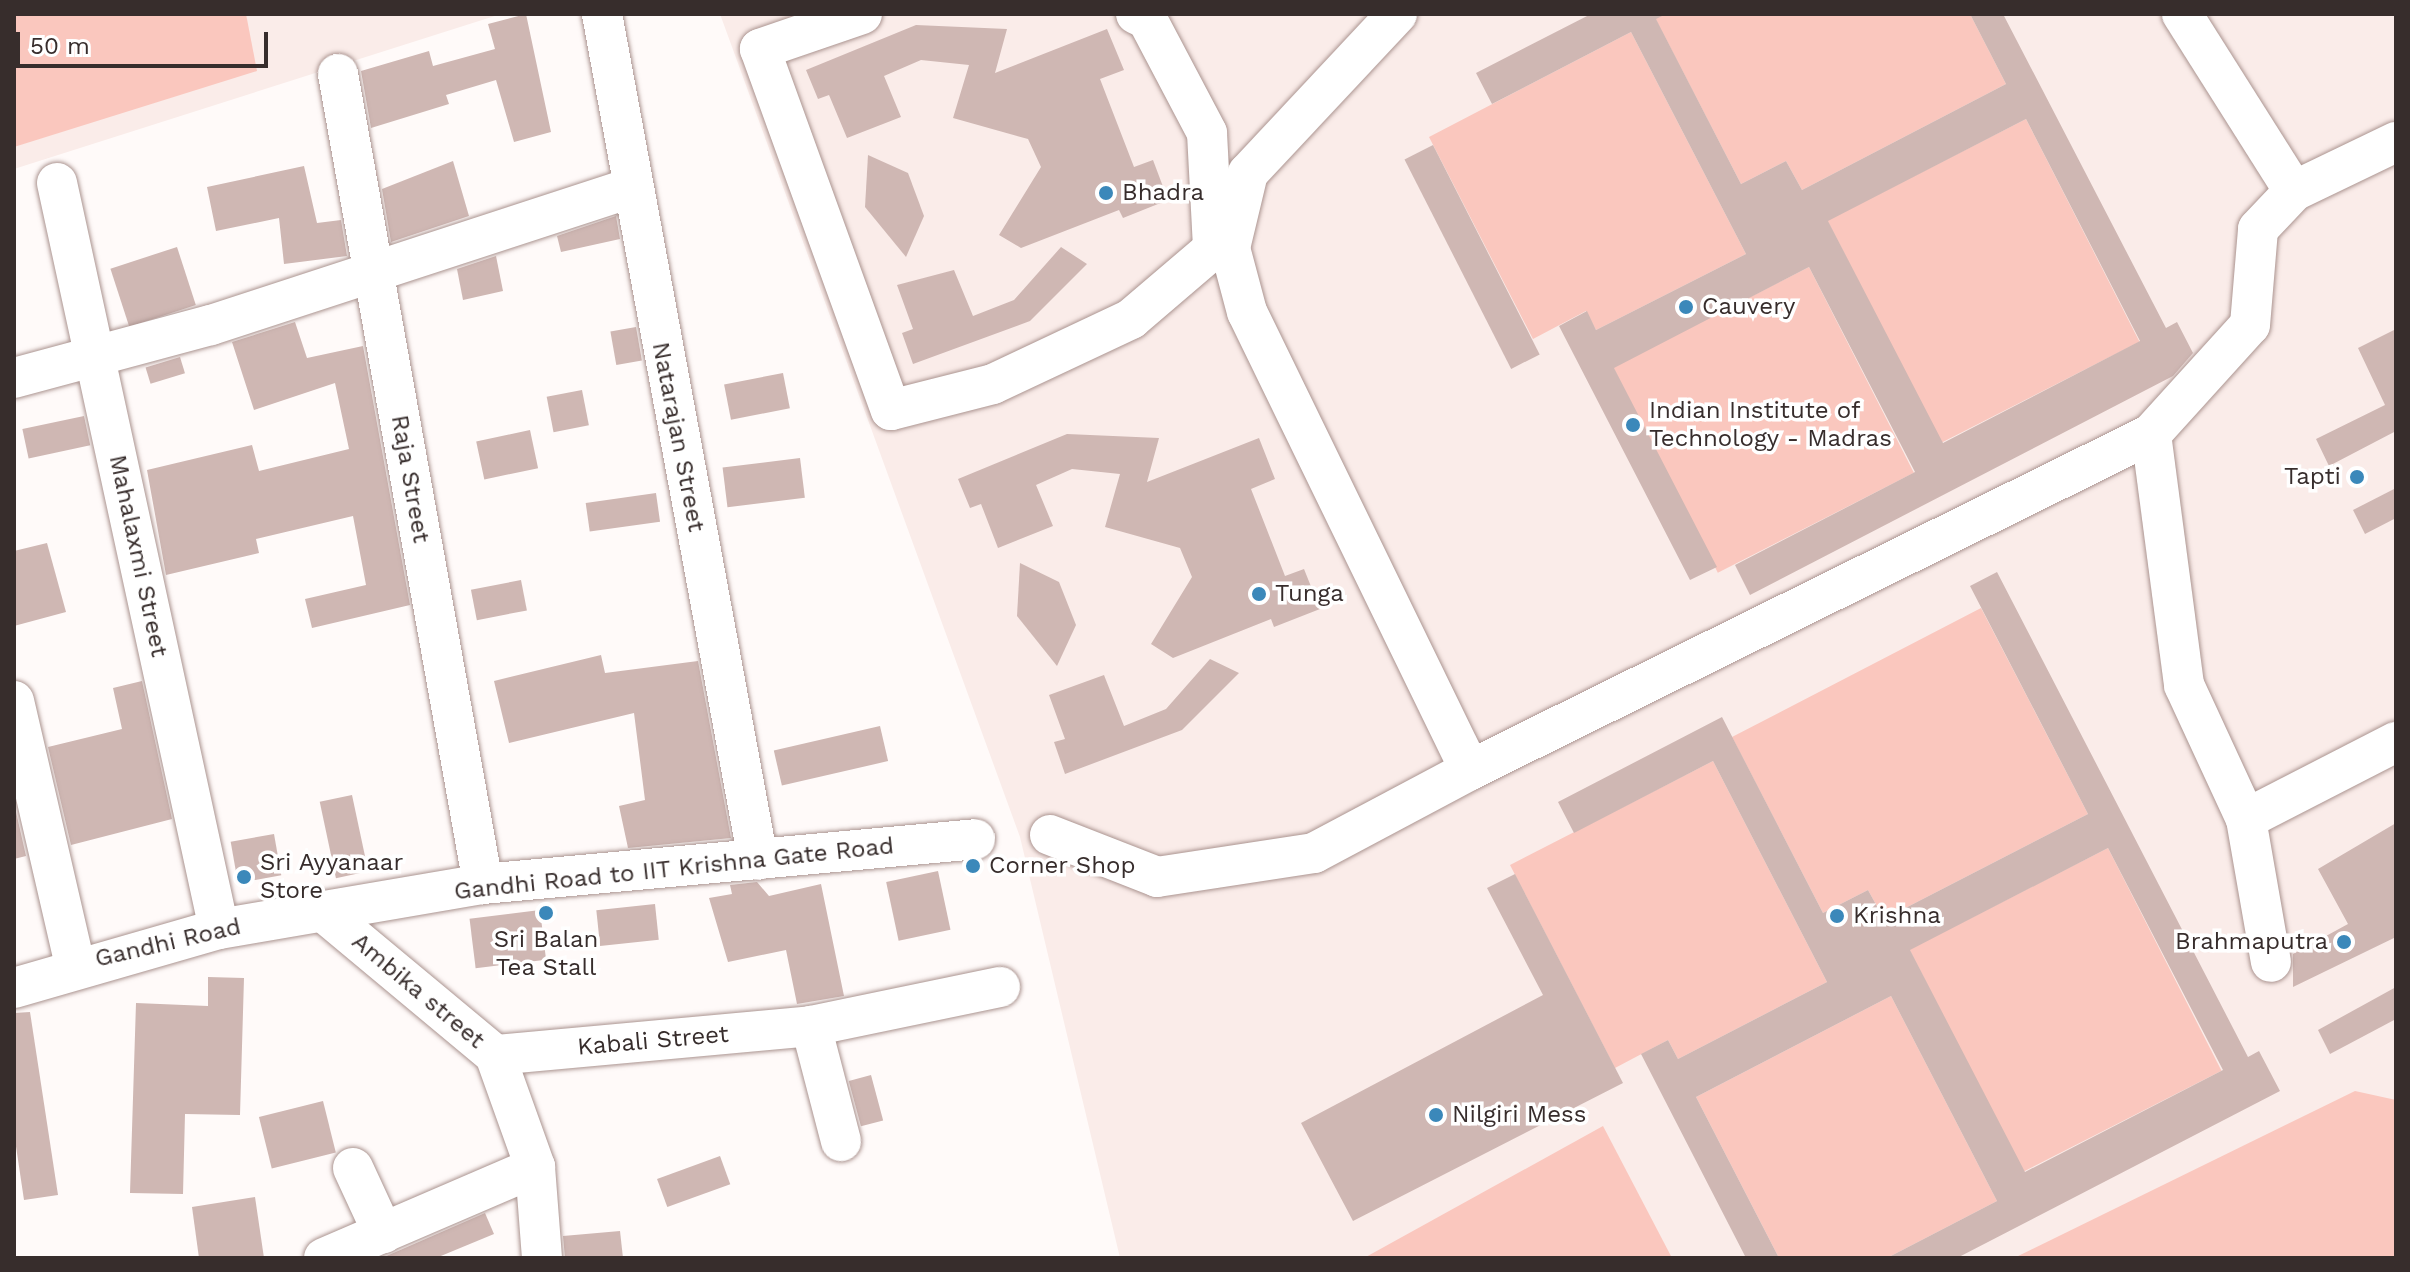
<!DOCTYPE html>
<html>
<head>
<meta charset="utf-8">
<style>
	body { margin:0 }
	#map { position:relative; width:2410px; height:1272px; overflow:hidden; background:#fffaf9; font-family:"Work Sans",sans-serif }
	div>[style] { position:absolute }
	.built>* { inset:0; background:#faece9 }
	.green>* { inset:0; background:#fac7be; transform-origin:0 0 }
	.building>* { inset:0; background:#cfb7b3; transform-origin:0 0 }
	.roads { filter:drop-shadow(0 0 2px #ab9490) drop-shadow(0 0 2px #ab9490) }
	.minor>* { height:40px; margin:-20px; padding:0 20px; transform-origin:20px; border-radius:20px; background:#fff }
	.dots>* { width:22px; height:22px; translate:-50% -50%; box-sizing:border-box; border:4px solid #fff; border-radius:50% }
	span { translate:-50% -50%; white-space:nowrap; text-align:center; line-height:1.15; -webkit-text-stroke:7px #fff; paint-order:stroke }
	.poi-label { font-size:24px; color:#372d2c }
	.left { translate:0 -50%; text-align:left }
	.right { translate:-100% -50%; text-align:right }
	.street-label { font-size:24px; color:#372d2c }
	.frame { position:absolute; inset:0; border:16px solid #372d2c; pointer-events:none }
	.scale { position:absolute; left:16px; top:32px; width:252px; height:36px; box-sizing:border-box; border:4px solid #372d2c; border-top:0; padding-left:10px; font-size:24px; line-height:28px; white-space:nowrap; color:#372d2c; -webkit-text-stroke:6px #fff; paint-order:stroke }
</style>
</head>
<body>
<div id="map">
	<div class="built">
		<i style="clip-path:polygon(14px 14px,501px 14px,14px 169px)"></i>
		<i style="clip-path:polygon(720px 14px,2396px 14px,2396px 1258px,1120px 1258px,1020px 837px)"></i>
	</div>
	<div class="green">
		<i style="clip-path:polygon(14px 14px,246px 14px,257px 71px,14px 147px)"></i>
		<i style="clip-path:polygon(1653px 14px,1970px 14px,2006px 84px,1802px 190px,1786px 161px,1741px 184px)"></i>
		<i style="clip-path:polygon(1631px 32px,1746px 254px,1596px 330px,1586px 311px,1533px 339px,1429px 137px)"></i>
		<i style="left:2026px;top:119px;width:250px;height:223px;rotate:63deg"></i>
		<i style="left:1809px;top:267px;width:231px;height:220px;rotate:63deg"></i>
		<i style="clip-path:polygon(1981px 608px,2088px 814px,1884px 919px,1868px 890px,1823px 913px,1732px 737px)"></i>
		<i style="clip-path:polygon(1713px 761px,1827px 982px,1678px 1059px,1668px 1040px,1615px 1068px,1510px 865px)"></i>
		<i style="left:2108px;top:848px;width:250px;height:223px;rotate:63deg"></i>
		<i style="clip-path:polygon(1891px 996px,1997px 1201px,1887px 1258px,1779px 1258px,1696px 1097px)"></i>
		<i style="clip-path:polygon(2355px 1091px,2396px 1100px,2396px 1258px,2014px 1258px)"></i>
		<i style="clip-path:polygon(1603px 1126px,1672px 1258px,1364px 1258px)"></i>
	</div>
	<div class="building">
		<i style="clip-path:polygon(526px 14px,551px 132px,514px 142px,496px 80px,446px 95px,449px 104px,371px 128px,361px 71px,429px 51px,433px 66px,495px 49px,488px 24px)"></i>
		<i style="clip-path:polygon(evenodd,1591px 14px,1666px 14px,1656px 19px,1741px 184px,1786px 161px,1802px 190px,2006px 84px,1970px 14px,2003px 14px,2166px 328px,2177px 322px,2193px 353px,2173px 376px,1750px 595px,1735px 565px,1915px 472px,1809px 267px,1614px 368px,1717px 567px,1690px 580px,1559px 326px,1587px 311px,1596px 330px,1746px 254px,1631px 32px,1492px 104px,1476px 73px,1591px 14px,2026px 119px,2140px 341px,1943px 443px,1828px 221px,2026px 119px)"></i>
		<i style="clip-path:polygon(916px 25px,1007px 29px,995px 73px,1107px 29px,1124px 70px,1100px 79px,1134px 167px,1153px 160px,1168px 200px,1123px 218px,1119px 210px,1021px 248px,999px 235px,1041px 167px,1028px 139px,953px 118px,969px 65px,921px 60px,884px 76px,901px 117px,847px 138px,829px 95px,818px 99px,806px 70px)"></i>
		<i style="left:1433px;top:145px;width:235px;height:32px;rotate:63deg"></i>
		<i style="clip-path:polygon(868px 155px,908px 173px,924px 216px,906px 257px,865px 207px)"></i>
		<i style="clip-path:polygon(453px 161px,469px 216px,391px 242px,382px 189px)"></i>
		<i style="clip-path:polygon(304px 166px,317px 223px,341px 220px,347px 256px,284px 264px,279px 218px,216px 231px,207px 187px)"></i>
		<i style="clip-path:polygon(616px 216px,620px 239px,561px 252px,557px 236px)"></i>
		<i style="left:177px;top:247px;width:61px;height:70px;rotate:72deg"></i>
		<i style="clip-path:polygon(1061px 247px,1087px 264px,1030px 321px,913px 364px,902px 333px,913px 329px,897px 285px,954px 270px,973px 316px,1014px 300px)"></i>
		<i style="clip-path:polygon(496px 256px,503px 291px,463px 300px,457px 269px)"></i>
		<i style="clip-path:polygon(295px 322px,307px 358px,363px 346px,410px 605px,312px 628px,305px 599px,366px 585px,353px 516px,256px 539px,259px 553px,166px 575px,147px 470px,252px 445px,259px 471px,349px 449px,335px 383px,254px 410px,232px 342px)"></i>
		<i style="left:636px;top:327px;width:34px;height:26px;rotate:80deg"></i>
		<i style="clip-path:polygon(2396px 329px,2396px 431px,2329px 466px,2316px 439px,2385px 405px,2358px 348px)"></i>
		<i style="left:180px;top:357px;width:17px;height:36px;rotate:73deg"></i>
		<i style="left:783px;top:373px;width:36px;height:60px;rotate:79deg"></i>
		<i style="left:582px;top:390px;width:36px;height:36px;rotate:79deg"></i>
		<i style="left:84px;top:416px;width:30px;height:63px;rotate:78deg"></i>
		<i style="left:530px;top:430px;width:39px;height:55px;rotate:78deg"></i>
		<i style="clip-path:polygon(1067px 434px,1159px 438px,1147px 482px,1259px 438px,1275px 479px,1251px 489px,1285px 576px,1304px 569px,1320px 609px,1274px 627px,1271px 619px,1173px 658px,1151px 644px,1192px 577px,1180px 548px,1105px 527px,1120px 474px,1072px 469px,1036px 485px,1053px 526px,998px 548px,981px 504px,970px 508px,958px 479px)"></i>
		<i style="left:800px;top:458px;width:40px;height:78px;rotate:83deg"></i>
		<i style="clip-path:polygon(2396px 488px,2396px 518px,2365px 534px,2353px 510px)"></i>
		<i style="left:656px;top:493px;width:29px;height:71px;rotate:82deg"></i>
		<i style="clip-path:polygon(47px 543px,66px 612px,14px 626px,14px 551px)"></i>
		<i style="clip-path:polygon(1020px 563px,1059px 582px,1076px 625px,1057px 666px,1017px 616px)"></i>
		<i style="clip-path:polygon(evenodd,1997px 572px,2248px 1057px,2259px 1051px,2280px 1091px,1957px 1258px,1887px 1258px,1997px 1201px,1891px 996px,1696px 1097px,1779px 1258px,1746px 1258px,1641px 1054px,1668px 1040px,1678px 1059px,1827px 982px,1713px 761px,1574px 833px,1558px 802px,1722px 717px,1823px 913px,1868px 890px,1884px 919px,2088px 814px,1970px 586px,1997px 572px,2108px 848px,2223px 1070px,2025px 1172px,1910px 950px,2108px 848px)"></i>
		<i style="left:521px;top:580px;width:31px;height:51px;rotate:79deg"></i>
		<i style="clip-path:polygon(601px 655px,605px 673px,698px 661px,731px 838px,628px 848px,619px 806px,645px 800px,634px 713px,509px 743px,494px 681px)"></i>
		<i style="clip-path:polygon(1210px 659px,1239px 673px,1182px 730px,1065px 774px,1054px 742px,1065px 739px,1049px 695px,1104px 675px,1124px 726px,1166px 709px)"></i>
		<i style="clip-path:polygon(142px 681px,172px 819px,71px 845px,48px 747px,122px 729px,113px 688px)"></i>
		<i style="left:880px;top:726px;width:36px;height:109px;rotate:77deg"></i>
		<i style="left:352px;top:795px;width:78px;height:33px;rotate:78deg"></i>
		<i style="clip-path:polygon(14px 803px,26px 856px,14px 859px)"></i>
		<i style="clip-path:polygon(2396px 823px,2396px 937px,2293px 987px,2293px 954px,2348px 924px,2318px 869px)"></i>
		<i style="left:274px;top:834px;width:42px;height:44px;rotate:80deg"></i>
		<i style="left:938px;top:871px;width:60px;height:53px;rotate:78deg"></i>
		<i style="clip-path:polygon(1515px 874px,1623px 1083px,1353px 1221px,1301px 1123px,1543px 995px,1487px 888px)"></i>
		<i style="clip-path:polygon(757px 882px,769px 896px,821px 884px,844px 996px,797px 1004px,786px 950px,728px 962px,709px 898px,732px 894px,730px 885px)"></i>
		<i style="left:655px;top:904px;width:36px;height:59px;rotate:84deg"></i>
		<i style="left:540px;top:910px;width:50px;height:71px;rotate:83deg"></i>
		<i style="clip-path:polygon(208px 977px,244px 978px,240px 1115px,185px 1114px,183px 1194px,130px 1193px,136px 1003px,208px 1006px)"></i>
		<i style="clip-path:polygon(2396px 987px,2396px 1019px,2330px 1054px,2318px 1030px)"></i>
		<i style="clip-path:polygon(30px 1012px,58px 1195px,24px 1200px,14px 1133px,14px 1013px)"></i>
		<i style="left:871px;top:1075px;width:47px;height:23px;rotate:75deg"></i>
		<i style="left:323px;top:1101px;width:53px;height:66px;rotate:76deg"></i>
		<i style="left:720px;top:1156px;width:30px;height:67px;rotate:70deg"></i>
		<i style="clip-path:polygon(255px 1197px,264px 1258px,199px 1258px,192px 1207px)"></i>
		<i style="clip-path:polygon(485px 1213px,494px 1234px,436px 1258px,382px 1258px)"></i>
		<i style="clip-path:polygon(620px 1231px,623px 1258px,565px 1258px,563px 1236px)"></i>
	</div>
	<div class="roads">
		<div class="minor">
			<i style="left:602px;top:14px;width:860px;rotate:79.55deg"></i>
			<i style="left:862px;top:14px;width:108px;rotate:161.1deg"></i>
			<i style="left:760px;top:49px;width:384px;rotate:70.1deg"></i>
			<i style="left:891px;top:410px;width:105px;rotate:-14.3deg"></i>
			<i style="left:993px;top:384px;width:153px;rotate:-25.2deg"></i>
			<i style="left:1131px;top:319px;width:108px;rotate:-40.5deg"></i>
			<i style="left:1213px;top:249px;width:17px;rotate:-3deg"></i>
			<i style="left:1136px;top:14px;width:12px;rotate:24deg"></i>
			<i style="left:1147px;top:19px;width:129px;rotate:62.2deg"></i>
			<i style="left:1207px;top:133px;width:116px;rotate:87deg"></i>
			<i style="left:2182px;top:14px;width:209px;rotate:57.7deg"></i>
			<i style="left:338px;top:74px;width:823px;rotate:79.85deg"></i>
			<i style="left:57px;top:183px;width:763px;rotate:77.75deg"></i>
			<i style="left:14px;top:378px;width:204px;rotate:-15.1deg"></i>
			<i style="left:211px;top:325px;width:443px;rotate:-18.1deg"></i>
			<i style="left:2151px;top:434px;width:253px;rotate:82.5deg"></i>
			<i style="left:2184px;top:685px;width:148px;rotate:65.2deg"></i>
			<i style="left:2246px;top:819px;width:145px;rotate:80.1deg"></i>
			<i style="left:14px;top:701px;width:271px;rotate:77deg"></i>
			<i style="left:1470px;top:770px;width:759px;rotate:-26.26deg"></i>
			<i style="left:2151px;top:434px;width:147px;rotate:-47.8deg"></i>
			<i style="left:2250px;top:325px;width:96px;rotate:-85.2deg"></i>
			<i style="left:2258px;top:229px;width:52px;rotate:-46.5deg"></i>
			<i style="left:2294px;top:191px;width:113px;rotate:-25.7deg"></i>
			<i style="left:2246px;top:819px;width:169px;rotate:-27.2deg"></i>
			<i style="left:1050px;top:835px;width:115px;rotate:21.4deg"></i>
			<i style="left:1157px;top:877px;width:159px;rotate:-8.7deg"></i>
			<i style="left:1314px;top:853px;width:177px;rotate:-28deg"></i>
			<i style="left:1470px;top:770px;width:509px;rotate:-115.96deg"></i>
			<i style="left:1247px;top:312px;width:66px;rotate:-104.9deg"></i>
			<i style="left:1230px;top:248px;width:77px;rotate:-76.5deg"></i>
			<i style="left:1248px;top:173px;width:218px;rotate:-46.9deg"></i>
			<i style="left:327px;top:915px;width:219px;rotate:39.8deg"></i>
			<i style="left:495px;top:1055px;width:119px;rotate:70.3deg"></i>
			<i style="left:535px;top:1167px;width:91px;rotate:85.6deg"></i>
			<i style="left:14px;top:988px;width:213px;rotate:-16.1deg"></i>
			<i style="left:219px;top:929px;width:268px;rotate:-9.7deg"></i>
			<i style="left:483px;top:884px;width:494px;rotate:-5.2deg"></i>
			<i style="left:811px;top:1026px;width:119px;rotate:75.4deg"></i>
			<i style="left:495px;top:1055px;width:317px;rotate:-5.2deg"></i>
			<i style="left:811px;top:1026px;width:193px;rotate:-11.7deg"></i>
			<i style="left:353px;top:1168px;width:72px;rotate:65.2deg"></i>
			<i style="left:324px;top:1258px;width:230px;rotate:-23.3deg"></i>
		</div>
	</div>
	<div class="dots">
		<i style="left:1106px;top:193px;background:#3b88ba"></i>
		<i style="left:1686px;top:307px;background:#3b88ba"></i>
		<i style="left:1633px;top:425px;background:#3b88ba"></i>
		<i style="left:2357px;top:477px;background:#3b88ba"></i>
		<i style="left:1259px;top:594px;background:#3b88ba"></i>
		<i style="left:973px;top:866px;background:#3b88ba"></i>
		<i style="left:244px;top:877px;background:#3b88ba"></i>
		<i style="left:546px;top:913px;background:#3b88ba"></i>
		<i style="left:1837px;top:916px;background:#3b88ba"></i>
		<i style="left:2344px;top:942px;background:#3b88ba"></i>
		<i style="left:1436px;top:1115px;background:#3b88ba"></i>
	</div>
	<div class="poi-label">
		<span class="left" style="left:1122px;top:193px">Bhadra</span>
		<span class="left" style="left:1702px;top:307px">Cauvery</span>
		<span class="left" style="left:1649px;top:425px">Indian Institute of<br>Technology - Madras</span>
		<span class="right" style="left:2341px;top:477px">Tapti</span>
		<span class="left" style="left:1275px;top:594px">Tunga</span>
		<span class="left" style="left:260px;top:877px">Sri Ayyanaar<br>Store</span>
		<span class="left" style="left:989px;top:866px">Corner Shop</span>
		<span class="left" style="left:1853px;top:916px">Krishna</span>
		<span style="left:546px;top:954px">Sri Balan<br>Tea Stall</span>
		<span class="right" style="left:2328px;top:942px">Brahmaputra</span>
		<span class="left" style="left:1452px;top:1115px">Nilgiri Mess</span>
	</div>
	<div class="street-label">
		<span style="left:678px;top:437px;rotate:79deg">Natarajan Street</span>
		<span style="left:410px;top:479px;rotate:80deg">Raja Street</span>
		<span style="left:138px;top:556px;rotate:78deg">Mahalaxmi Street</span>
		<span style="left:674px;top:869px;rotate:-6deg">Gandhi Road to IIT Krishna Gate Road</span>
		<span style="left:168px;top:943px;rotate:-13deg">Gandhi Road</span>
		<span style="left:418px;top:991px;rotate:40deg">Ambika street</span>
		<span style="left:653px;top:1041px;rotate:-5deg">Kabali Street</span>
	</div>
	<div class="frame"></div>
	<div class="scale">50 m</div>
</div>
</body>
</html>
